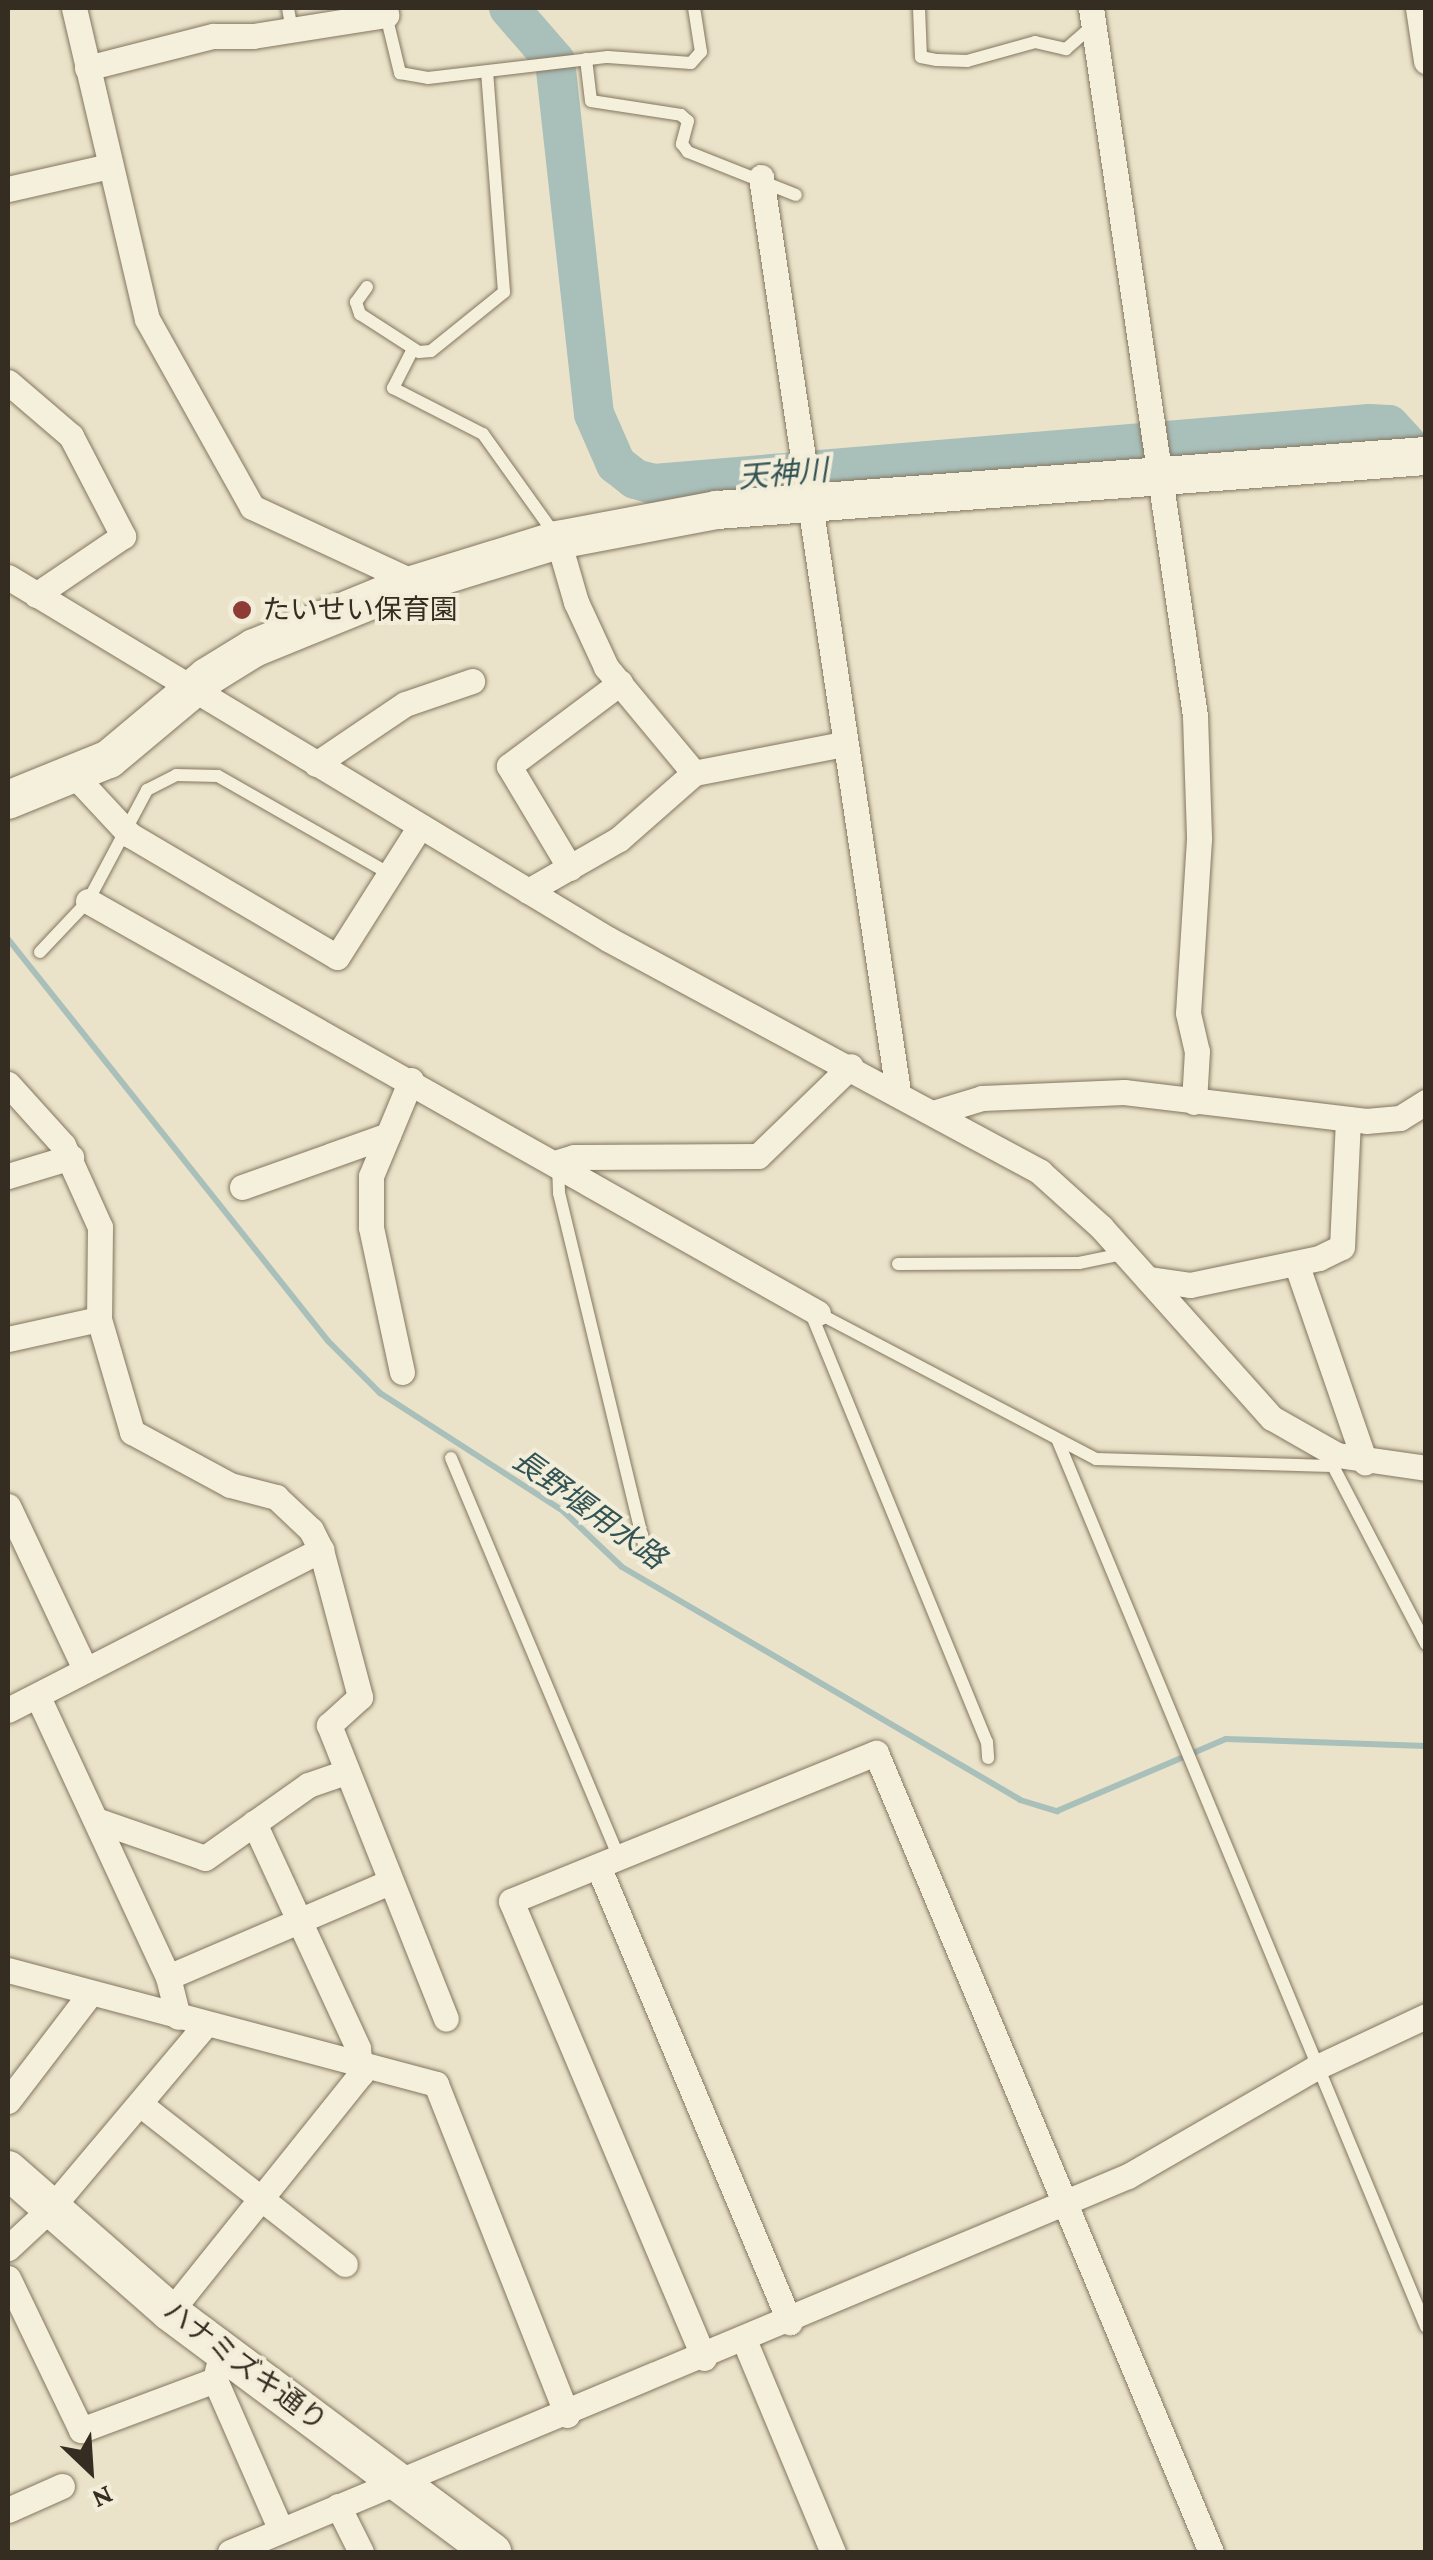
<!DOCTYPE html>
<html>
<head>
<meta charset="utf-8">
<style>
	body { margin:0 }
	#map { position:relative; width:1433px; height:2560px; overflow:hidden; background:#eae3c9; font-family:"Crimson Pro","Noto Sans JP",serif }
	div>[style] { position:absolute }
	.stream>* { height:6px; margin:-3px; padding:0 3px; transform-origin:3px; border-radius:3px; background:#a9bfba }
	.river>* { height:40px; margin:-20px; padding:0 20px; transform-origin:20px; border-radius:20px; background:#a9bfba }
	.roads { filter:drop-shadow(0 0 2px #847660) drop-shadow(0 0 2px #847660) }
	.lane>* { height:12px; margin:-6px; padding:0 6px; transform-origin:6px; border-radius:6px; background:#f5f0dc }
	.street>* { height:25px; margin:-12.5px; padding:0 12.5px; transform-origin:12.5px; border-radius:12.5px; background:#f5f0dc }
	.secondary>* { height:38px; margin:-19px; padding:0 19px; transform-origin:19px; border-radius:19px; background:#f5f0dc }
	.dots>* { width:28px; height:28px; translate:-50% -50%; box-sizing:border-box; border:5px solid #f2edd8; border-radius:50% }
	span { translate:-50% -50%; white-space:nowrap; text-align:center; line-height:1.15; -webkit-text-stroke:8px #f2edd8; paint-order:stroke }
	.poi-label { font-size:28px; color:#362d22 }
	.left { translate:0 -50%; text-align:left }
	.street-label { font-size:28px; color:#362d22 }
	.water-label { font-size:30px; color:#335454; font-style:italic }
	.frame { position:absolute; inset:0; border:10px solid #362d22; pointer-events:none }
	.north { position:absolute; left:40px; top:2420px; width:100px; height:100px; -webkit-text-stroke:8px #f2edd8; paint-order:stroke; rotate:155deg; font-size:28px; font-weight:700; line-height:40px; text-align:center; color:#362d22 }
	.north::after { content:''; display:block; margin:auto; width:35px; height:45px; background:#362d22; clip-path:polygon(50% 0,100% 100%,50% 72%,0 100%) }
</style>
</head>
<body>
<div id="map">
	<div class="stream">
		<i style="left:8px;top:939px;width:514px;rotate:51.48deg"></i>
		<i style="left:328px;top:1341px;width:74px;rotate:45deg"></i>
		<i style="left:380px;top:1393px;width:218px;rotate:32.8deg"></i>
		<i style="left:563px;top:1511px;width:81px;rotate:43.5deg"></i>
		<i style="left:622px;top:1567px;width:461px;rotate:30.3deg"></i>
		<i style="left:1020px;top:1800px;width:39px;rotate:17deg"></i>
		<i style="left:1057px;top:1811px;width:184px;rotate:-23.1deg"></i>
		<i style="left:1226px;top:1739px;width:200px;rotate:2deg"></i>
	</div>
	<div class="river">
		<i style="left:509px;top:8px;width:70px;rotate:49deg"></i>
		<i style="left:555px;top:61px;width:355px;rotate:83.7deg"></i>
		<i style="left:594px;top:414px;width:55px;rotate:66.3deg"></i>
		<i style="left:616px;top:464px;width:24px;rotate:38deg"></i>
		<i style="left:635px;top:479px;width:20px;rotate:15deg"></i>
		<i style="left:654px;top:484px;width:718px;rotate:-4.8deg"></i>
		<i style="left:1369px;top:424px;width:20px;rotate:3deg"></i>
		<i style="left:1389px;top:425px;width:25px;rotate:47deg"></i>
	</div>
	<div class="roads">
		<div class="lane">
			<i style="left:288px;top:8px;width:23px;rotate:80deg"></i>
			<i style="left:919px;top:8px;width:49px;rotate:87.7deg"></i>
			<i style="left:921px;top:57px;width:16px;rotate:11deg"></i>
			<i style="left:937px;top:60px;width:30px;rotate:2deg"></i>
			<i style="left:967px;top:61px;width:71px;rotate:-15.6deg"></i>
			<i style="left:1035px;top:42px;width:32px;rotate:13deg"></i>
			<i style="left:1066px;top:49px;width:38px;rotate:-41deg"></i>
			<i style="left:386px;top:15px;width:60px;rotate:76.4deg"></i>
			<i style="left:400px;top:73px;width:28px;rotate:10deg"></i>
			<i style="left:428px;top:78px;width:181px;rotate:-6.7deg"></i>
			<i style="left:608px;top:57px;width:83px;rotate:4.1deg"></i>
			<i style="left:691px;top:63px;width:15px;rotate:-48deg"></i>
			<i style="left:701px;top:52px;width:45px;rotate:-99deg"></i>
			<i style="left:586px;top:59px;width:42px;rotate:83.2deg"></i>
			<i style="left:591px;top:101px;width:91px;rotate:8.8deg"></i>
			<i style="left:681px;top:115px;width:9px;rotate:41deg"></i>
			<i style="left:688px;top:121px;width:24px;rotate:105deg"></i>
			<i style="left:682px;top:144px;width:10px;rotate:53deg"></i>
			<i style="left:688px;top:152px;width:116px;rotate:21.7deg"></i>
			<i style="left:367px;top:287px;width:19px;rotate:126deg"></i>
			<i style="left:356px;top:302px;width:13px;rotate:72deg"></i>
			<i style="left:360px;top:314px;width:70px;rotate:32.8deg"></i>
			<i style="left:419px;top:352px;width:12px;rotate:-5deg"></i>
			<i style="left:431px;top:351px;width:94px;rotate:-38.9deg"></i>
			<i style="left:504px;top:292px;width:220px;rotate:-94.4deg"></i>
			<i style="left:413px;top:349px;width:44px;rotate:117.1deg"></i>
			<i style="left:393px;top:388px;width:101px;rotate:27.1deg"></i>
			<i style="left:483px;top:434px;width:125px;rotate:54.4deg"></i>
			<i style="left:40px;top:952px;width:70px;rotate:-46.7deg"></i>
			<i style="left:88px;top:901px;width:126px;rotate:-62deg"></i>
			<i style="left:147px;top:790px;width:33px;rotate:-27deg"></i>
			<i style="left:176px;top:775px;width:42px;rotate:1.4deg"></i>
			<i style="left:218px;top:776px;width:198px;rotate:29.7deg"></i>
			<i style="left:558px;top:1164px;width:29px;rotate:88deg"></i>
			<i style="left:559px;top:1193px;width:374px;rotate:76.4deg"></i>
			<i style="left:898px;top:1264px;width:181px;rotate:-0.3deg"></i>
			<i style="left:1079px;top:1263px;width:45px;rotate:-11.6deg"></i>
			<i style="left:810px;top:1311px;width:466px;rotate:67.7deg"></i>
			<i style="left:987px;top:1742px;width:16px;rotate:86deg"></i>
			<i style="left:818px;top:1313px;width:314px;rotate:27.7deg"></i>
			<i style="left:1096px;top:1459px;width:237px;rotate:1.7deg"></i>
			<i style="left:1333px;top:1466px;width:12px;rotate:-70deg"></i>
			<i style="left:1058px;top:1441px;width:959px;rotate:67.44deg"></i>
			<i style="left:451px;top:1458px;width:433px;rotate:67.2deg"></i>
			<i style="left:1333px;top:1466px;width:201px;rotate:62.4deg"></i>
		</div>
		<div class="street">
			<i style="left:74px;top:8px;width:319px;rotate:76.8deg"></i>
			<i style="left:147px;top:319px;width:215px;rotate:60.8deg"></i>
			<i style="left:252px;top:507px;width:181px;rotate:24.9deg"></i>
			<i style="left:1091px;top:8px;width:716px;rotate:81.64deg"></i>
			<i style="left:1195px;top:716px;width:123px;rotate:88.1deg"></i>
			<i style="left:1199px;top:839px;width:174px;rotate:93.6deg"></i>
			<i style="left:1188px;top:1013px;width:39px;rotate:77deg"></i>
			<i style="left:1197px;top:1051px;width:51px;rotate:93.4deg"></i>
			<i style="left:1418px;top:8px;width:54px;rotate:81.4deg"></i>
			<i style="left:87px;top:68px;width:130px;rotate:-14.3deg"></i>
			<i style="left:213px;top:36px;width:40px"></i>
			<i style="left:253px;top:36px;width:135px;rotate:-9deg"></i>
			<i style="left:386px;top:15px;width:7px;rotate:-98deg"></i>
			<i style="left:761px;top:177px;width:925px;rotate:81.48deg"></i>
			<i style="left:8px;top:189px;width:104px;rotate:-12.8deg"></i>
			<i style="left:8px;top:382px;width:83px;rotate:40.6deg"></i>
			<i style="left:71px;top:436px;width:113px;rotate:62.5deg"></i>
			<i style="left:123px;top:536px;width:105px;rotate:145.9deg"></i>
			<i style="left:558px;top:540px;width:65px;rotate:73.8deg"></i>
			<i style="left:576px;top:602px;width:72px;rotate:65.2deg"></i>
			<i style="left:606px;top:667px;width:138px;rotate:50.3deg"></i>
			<i style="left:8px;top:577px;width:701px;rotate:31.1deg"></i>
			<i style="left:608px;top:939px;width:491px;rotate:28.3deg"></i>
			<i style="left:1040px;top:1172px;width:82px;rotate:42deg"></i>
			<i style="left:1101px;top:1227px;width:256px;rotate:48.2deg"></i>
			<i style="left:1272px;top:1418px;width:75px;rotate:29.6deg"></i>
			<i style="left:1337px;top:1455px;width:90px;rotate:8.3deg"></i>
			<i style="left:316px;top:764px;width:107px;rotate:-34deg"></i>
			<i style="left:405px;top:704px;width:71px;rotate:-18.9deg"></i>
			<i style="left:74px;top:775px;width:82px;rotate:47deg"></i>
			<i style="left:130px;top:835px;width:240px;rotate:30.5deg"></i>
			<i style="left:337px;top:957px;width:155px;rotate:-57.6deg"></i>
			<i style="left:570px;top:868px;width:119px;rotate:-120.9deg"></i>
			<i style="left:509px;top:766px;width:139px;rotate:-36.8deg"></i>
			<i style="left:528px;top:891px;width:105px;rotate:-29.7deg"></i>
			<i style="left:619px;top:839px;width:100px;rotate:-41.3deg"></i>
			<i style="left:694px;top:773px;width:152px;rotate:-11deg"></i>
			<i style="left:88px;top:901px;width:838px;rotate:29.44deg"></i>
			<i style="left:8px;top:1084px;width:82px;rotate:48deg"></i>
			<i style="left:63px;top:1145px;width:90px;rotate:65.7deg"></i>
			<i style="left:100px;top:1227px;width:92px;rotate:90.6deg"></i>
			<i style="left:99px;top:1319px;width:118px;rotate:73.7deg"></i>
			<i style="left:132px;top:1432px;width:111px;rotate:28.4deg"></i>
			<i style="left:230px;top:1485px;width:48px;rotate:14.6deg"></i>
			<i style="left:276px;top:1497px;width:48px;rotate:43.3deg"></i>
			<i style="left:311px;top:1530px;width:22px;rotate:63deg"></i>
			<i style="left:321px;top:1550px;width:152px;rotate:75.1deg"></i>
			<i style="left:360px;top:1697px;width:42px;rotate:137.9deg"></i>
			<i style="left:329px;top:1725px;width:316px;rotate:68.3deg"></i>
			<i style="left:933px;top:1113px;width:51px;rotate:-17deg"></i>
			<i style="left:982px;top:1098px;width:142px;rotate:-2.4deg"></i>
			<i style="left:1124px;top:1092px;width:244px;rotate:6.8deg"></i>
			<i style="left:1366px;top:1121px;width:34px;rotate:-5deg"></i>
			<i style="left:1400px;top:1118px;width:31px;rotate:-32deg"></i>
			<i style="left:558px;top:1162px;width:17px;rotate:-17deg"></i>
			<i style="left:574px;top:1157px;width:184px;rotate:-0.3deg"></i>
			<i style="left:758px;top:1156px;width:129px;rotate:-44.1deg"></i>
			<i style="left:8px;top:1176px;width:66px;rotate:-16.8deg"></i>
			<i style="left:242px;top:1187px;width:155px;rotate:-19.6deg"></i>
			<i style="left:1296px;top:1263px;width:211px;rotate:70.9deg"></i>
			<i style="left:1148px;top:1279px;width:42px;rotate:8.1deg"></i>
			<i style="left:1190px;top:1285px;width:132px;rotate:-11.8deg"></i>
			<i style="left:1319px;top:1258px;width:25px;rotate:-26deg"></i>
			<i style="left:1342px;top:1247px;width:128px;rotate:-87.3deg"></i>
			<i style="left:8px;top:1339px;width:93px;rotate:-12.4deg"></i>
			<i style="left:402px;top:1372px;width:148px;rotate:-102.1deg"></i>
			<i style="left:371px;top:1227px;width:51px;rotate:-90deg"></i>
			<i style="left:371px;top:1176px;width:104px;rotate:-67.4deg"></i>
			<i style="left:8px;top:1506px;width:180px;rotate:64.7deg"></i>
			<i style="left:38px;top:1697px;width:309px;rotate:65.1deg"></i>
			<i style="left:168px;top:1977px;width:41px;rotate:76deg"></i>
			<i style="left:8px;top:1710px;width:352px;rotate:-27.1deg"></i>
			<i style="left:96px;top:1820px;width:115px;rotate:19.2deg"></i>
			<i style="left:205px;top:1858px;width:126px;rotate:-35.3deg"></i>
			<i style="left:308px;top:1785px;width:40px;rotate:-18.9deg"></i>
			<i style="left:598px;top:1866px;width:495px;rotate:67.2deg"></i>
			<i style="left:8px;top:1970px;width:443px;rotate:14.9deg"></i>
			<i style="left:436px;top:2084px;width:356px;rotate:68.4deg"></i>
			<i style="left:168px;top:1977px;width:241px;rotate:-23.2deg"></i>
			<i style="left:8px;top:2101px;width:133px;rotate:-52.6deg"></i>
			<i style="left:140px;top:2104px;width:260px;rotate:38deg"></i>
			<i style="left:8px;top:2248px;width:59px;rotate:-42.9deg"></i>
			<i style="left:51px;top:2208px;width:239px;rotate:-49.9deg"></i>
			<i style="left:8px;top:2278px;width:169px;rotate:64.3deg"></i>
			<i style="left:81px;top:2430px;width:143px;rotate:-20.5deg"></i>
			<i style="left:170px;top:2312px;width:305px;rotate:-51.3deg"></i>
			<i style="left:361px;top:2074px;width:26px;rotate:-97deg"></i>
			<i style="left:358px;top:2048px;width:248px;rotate:-114.8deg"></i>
			<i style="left:745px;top:2342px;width:228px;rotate:67.3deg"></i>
			<i style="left:704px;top:2358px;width:496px;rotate:-112.9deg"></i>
			<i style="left:511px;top:1901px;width:394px;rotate:-22.1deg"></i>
			<i style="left:876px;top:1753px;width:866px;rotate:67.25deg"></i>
			<i style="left:218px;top:2367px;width:13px;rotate:103deg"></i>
			<i style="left:215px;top:2380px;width:162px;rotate:66.3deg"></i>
			<i style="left:338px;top:2506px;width:51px;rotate:63.4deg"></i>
			<i style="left:8px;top:2510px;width:59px;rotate:-24deg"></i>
			<i style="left:230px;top:2552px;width:974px;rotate:-22.72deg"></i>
			<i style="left:1128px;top:2176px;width:216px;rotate:-30deg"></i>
			<i style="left:1315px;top:2068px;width:123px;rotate:-25.1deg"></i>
		</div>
		<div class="secondary">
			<i style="left:8px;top:800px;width:109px;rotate:-22.1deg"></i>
			<i style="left:109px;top:759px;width:128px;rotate:-39.9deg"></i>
			<i style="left:207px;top:677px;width:55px;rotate:-31.7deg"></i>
			<i style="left:254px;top:648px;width:153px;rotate:-22.2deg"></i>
			<i style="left:396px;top:590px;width:170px;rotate:-17.2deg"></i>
			<i style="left:558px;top:540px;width:162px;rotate:-10.7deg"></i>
			<i style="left:717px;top:510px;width:711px;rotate:-4.36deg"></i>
			<i style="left:8px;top:2170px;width:215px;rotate:41.2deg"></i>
			<i style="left:170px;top:2312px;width:402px;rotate:36.7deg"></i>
		</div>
	</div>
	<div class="dots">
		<i style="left:242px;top:610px;background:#8d3d36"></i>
	</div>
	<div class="poi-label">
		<span class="left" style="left:262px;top:610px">たいせい保育園</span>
	</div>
	<div class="street-label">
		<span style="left:245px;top:2366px;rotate:37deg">ハナミズキ通り</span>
	</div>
	<div class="water-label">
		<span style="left:783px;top:474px;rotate:-5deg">天神川</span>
		<span style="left:589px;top:1509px;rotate:36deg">長野堰用水路</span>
	</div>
	<div class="frame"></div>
	<div class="north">N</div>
</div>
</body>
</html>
